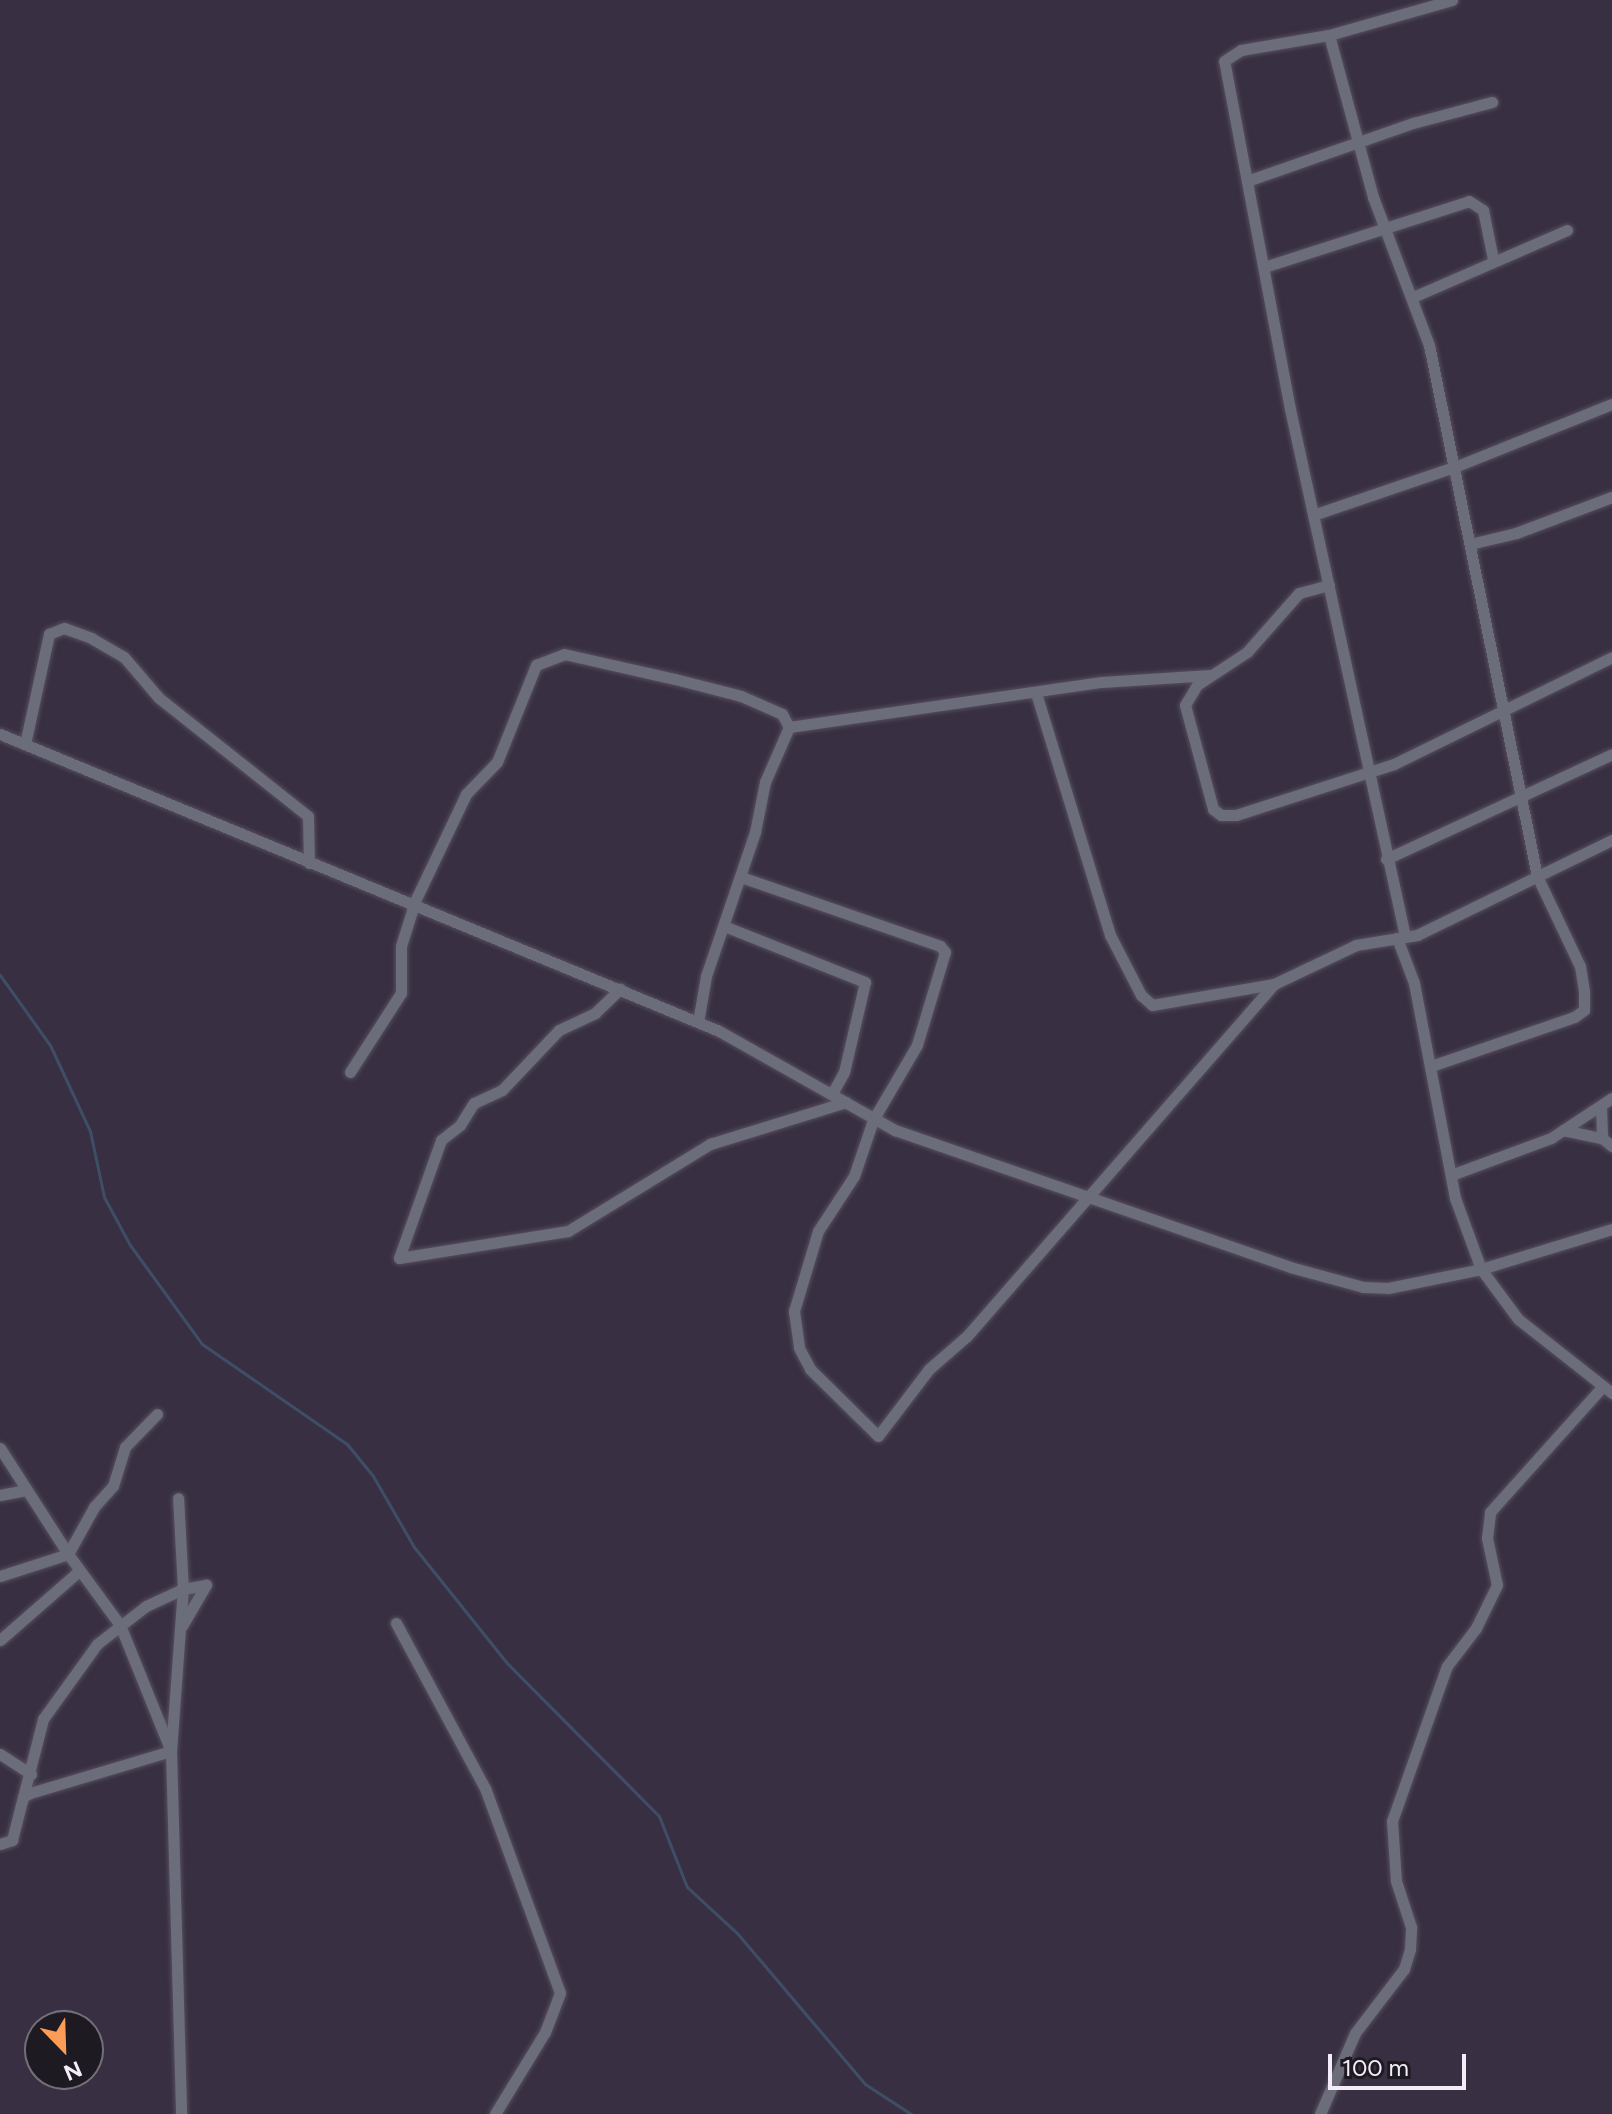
<!DOCTYPE html>
<html>
<head>
<meta charset="utf-8">
<style>
	body { margin:0 }
	#map { position:relative; width:1612px; height:2114px; overflow:hidden; background:#383042; font-family:Figtree,sans-serif }
	div>[style] { position:absolute }
	.stream>* { height:3px; margin:-1.5px; padding:0 1.5px; transform-origin:1.5px; border-radius:1.5px; background:#3f4e67 }
	.roads { filter:drop-shadow(0 0 2px #564e5f) drop-shadow(0 0 2px #564e5f) }
	.minor>* { height:11px; margin:-5.5px; padding:0 5.5px; transform-origin:5.5px; border-radius:5.5px; background:#6c6d7a }
	span { translate:-50% -50%; white-space:nowrap; text-align:center; line-height:1.15; -webkit-text-stroke:8px #1e1a22; paint-order:stroke }
	.north { position:absolute; left:24px; top:2010px; width:80px; height:80px; box-sizing:border-box; background:#1e1a22; border:2px solid #736e78; border-radius:50%; rotate:157deg; font-size:22px; font-weight:700; line-height:32px; text-align:center; color:#f2edf9 }
	.north::after { content:''; display:block; margin:auto; width:28px; height:36px; background:#fd9c56; clip-path:polygon(50% 0,100% 100%,50% 72%,0 100%) }
	.scale { position:absolute; left:1328px; top:2054px; width:138px; height:36px; box-sizing:border-box; border:4px solid #f2edf9; border-top:0; padding-left:10px; font-size:24px; line-height:28px; white-space:nowrap; color:#f2edf9; -webkit-text-stroke:6px #1e1a22; paint-order:stroke }
</style>
</head>
<body>
<div id="map">
	<div class="stream">
		<i style="left:0;top:975px;width:86px;rotate:54.5deg"></i>
		<i style="left:50px;top:1045px;width:95px;rotate:65.1deg"></i>
		<i style="left:90px;top:1131px;width:67px;rotate:78deg"></i>
		<i style="left:104px;top:1197px;width:55px;rotate:61.6deg"></i>
		<i style="left:130px;top:1245px;width:122px;rotate:54deg"></i>
		<i style="left:202px;top:1344px;width:176px;rotate:34.6deg"></i>
		<i style="left:347px;top:1444px;width:41px;rotate:50.9deg"></i>
		<i style="left:373px;top:1476px;width:82px;rotate:60deg"></i>
		<i style="left:414px;top:1547px;width:149px;rotate:51.3deg"></i>
		<i style="left:507px;top:1663px;width:216px;rotate:45.2deg"></i>
		<i style="left:659px;top:1816px;width:76px;rotate:68.5deg"></i>
		<i style="left:687px;top:1887px;width:68px;rotate:42.6deg"></i>
		<i style="left:737px;top:1933px;width:198px;rotate:49.7deg"></i>
		<i style="left:865px;top:2084px;width:55px;rotate:33.1deg"></i>
	</div>
	<div class="roads">
		<div class="minor">
			<i style="left:1329px;top:35px;width:168px;rotate:74.8deg"></i>
			<i style="left:1373px;top:197px;width:158px;rotate:69.3deg"></i>
			<i style="left:1429px;top:345px;width:542px;rotate:78.5deg"></i>
			<i style="left:1537px;top:876px;width:100px;rotate:64.5deg"></i>
			<i style="left:1580px;top:966px;width:25px;rotate:81deg"></i>
			<i style="left:1584px;top:991px;width:19px;rotate:90deg"></i>
			<i style="left:1584px;top:1010px;width:12px;rotate:145deg"></i>
			<i style="left:1574px;top:1017px;width:151px;rotate:161.1deg"></i>
			<i style="left:1247px;top:181px;width:176px;rotate:-19.3deg"></i>
			<i style="left:1413px;top:123px;width:82px;rotate:-14.9deg"></i>
			<i style="left:1264px;top:267px;width:215px;rotate:-17.8deg"></i>
			<i style="left:1469px;top:201px;width:17px;rotate:33deg"></i>
			<i style="left:1483px;top:210px;width:50px;rotate:78.5deg"></i>
			<i style="left:1413px;top:297px;width:168px;rotate:-23.5deg"></i>
			<i style="left:1313px;top:515px;width:152px;rotate:-18.8deg"></i>
			<i style="left:1457px;top:466px;width:167px;rotate:-21.8deg"></i>
			<i style="left:1470px;top:544px;width:47px;rotate:-13.4deg"></i>
			<i style="left:1516px;top:533px;width:103px;rotate:-20.6deg"></i>
			<i style="left:1329px;top:585px;width:31px;rotate:165deg"></i>
			<i style="left:1299px;top:593px;width:79px;rotate:131.4deg"></i>
			<i style="left:1247px;top:652px;width:60px;rotate:146.6deg"></i>
			<i style="left:1197px;top:685px;width:23px;rotate:121deg"></i>
			<i style="left:1185px;top:705px;width:108px;rotate:74.9deg"></i>
			<i style="left:1213px;top:809px;width:10px;rotate:37deg"></i>
			<i style="left:1221px;top:815px;width:15px"></i>
			<i style="left:1236px;top:815px;width:166px;rotate:-17.9deg"></i>
			<i style="left:1394px;top:764px;width:243px;rotate:-26.1deg"></i>
			<i style="left:1036px;top:693px;width:253px;rotate:73deg"></i>
			<i style="left:1110px;top:935px;width:68px;rotate:62.7deg"></i>
			<i style="left:1141px;top:995px;width:15px;rotate:42deg"></i>
			<i style="left:1152px;top:1005px;width:124px;rotate:-9.8deg"></i>
			<i style="left:1274px;top:984px;width:91px;rotate:-25.4deg"></i>
			<i style="left:1356px;top:945px;width:62px;rotate:-9.3deg"></i>
			<i style="left:1417px;top:935px;width:217px;rotate:-26deg"></i>
			<i style="left:0;top:734px;width:778px;rotate:22.44deg"></i>
			<i style="left:719px;top:1031px;width:202px;rotate:29.4deg"></i>
			<i style="left:895px;top:1130px;width:418px;rotate:19.1deg"></i>
			<i style="left:1290px;top:1267px;width:76px;rotate:15.3deg"></i>
			<i style="left:1363px;top:1287px;width:25px;rotate:2deg"></i>
			<i style="left:1388px;top:1288px;width:95px;rotate:-11.5deg"></i>
			<i style="left:1481px;top:1269px;width:137px;rotate:-17deg"></i>
			<i style="left:25px;top:744px;width:113px;rotate:-77.7deg"></i>
			<i style="left:49px;top:634px;width:16px;rotate:-22deg"></i>
			<i style="left:64px;top:628px;width:29px;rotate:20deg"></i>
			<i style="left:91px;top:638px;width:38px;rotate:30deg"></i>
			<i style="left:124px;top:657px;width:54px;rotate:49.5deg"></i>
			<i style="left:159px;top:698px;width:190px;rotate:38.4deg"></i>
			<i style="left:308px;top:816px;width:47px;rotate:88.8deg"></i>
			<i style="left:1386px;top:859px;width:249px;rotate:-24.9deg"></i>
			<i style="left:741px;top:877px;width:211px;rotate:19.1deg"></i>
			<i style="left:940px;top:946px;width:8px;rotate:50deg"></i>
			<i style="left:945px;top:952px;width:97px;rotate:106.8deg"></i>
			<i style="left:917px;top:1045px;width:87px;rotate:120.4deg"></i>
			<i style="left:873px;top:1120px;width:59px;rotate:108.7deg"></i>
			<i style="left:854px;top:1176px;width:66px;rotate:123.2deg"></i>
			<i style="left:818px;top:1231px;width:84px;rotate:106.7deg"></i>
			<i style="left:794px;top:1311px;width:37px;rotate:82deg"></i>
			<i style="left:799px;top:1348px;width:24px;rotate:62deg"></i>
			<i style="left:810px;top:1369px;width:95px;rotate:44.6deg"></i>
			<i style="left:878px;top:1436px;width:84px;rotate:-52.7deg"></i>
			<i style="left:929px;top:1369px;width:50px;rotate:-41deg"></i>
			<i style="left:967px;top:1336px;width:467px;rotate:-48.9deg"></i>
			<i style="left:724px;top:926px;width:152px;rotate:21.7deg"></i>
			<i style="left:865px;top:982px;width:92px;rotate:103.1deg"></i>
			<i style="left:844px;top:1072px;width:25px;rotate:119deg"></i>
			<i style="left:1405px;top:936px;width:539px;rotate:-102.31deg"></i>
			<i style="left:1290px;top:409px;width:354px;rotate:-100.7deg"></i>
			<i style="left:1224px;top:61px;width:20px;rotate:-33deg"></i>
			<i style="left:1241px;top:50px;width:89px;rotate:-9.7deg"></i>
			<i style="left:1329px;top:35px;width:128px;rotate:-15.9deg"></i>
			<i style="left:1397px;top:938px;width:48px;rotate:69.3deg"></i>
			<i style="left:1414px;top:983px;width:219px;rotate:79.2deg"></i>
			<i style="left:1455px;top:1198px;width:76px;rotate:69.9deg"></i>
			<i style="left:1481px;top:1269px;width:62px;rotate:53.5deg"></i>
			<i style="left:1518px;top:1319px;width:120px;rotate:38.2deg"></i>
			<i style="left:698px;top:1022px;width:47px;rotate:-80.1deg"></i>
			<i style="left:706px;top:976px;width:152px;rotate:-71.2deg"></i>
			<i style="left:755px;top:832px;width:51px;rotate:-78.7deg"></i>
			<i style="left:765px;top:782px;width:60px;rotate:-66.4deg"></i>
			<i style="left:789px;top:727px;width:316px;rotate:-8.2deg"></i>
			<i style="left:1102px;top:682px;width:108px;rotate:-3.7deg"></i>
			<i style="left:350px;top:1072px;width:94px;rotate:-57.2deg"></i>
			<i style="left:401px;top:993px;width:47px;rotate:-90deg"></i>
			<i style="left:401px;top:946px;width:47px;rotate:-72.7deg"></i>
			<i style="left:415px;top:901px;width:119px;rotate:-64.5deg"></i>
			<i style="left:466px;top:794px;width:45px;rotate:-45.9deg"></i>
			<i style="left:497px;top:762px;width:105px;rotate:-68.1deg"></i>
			<i style="left:536px;top:665px;width:30px;rotate:-21deg"></i>
			<i style="left:564px;top:654px;width:114px;rotate:12.7deg"></i>
			<i style="left:675px;top:679px;width:68px;rotate:14.4deg"></i>
			<i style="left:741px;top:696px;width:45px;rotate:23.7deg"></i>
			<i style="left:782px;top:714px;width:15px;rotate:62deg"></i>
			<i style="left:1601px;top:1106px;width:32px;rotate:88deg"></i>
			<i style="left:1563px;top:1130px;width:40px;rotate:12deg"></i>
			<i style="left:1602px;top:1138px;width:13px;rotate:39deg"></i>
			<i style="left:1451px;top:1175px;width:107px;rotate:-20.3deg"></i>
			<i style="left:1551px;top:1138px;width:73px;rotate:-33.3deg"></i>
			<i style="left:399px;top:1258px;width:171px;rotate:-9.1deg"></i>
			<i style="left:568px;top:1231px;width:167px;rotate:-31.5deg"></i>
			<i style="left:710px;top:1144px;width:142px;rotate:-17.2deg"></i>
			<i style="left:399px;top:1258px;width:125px;rotate:-70.4deg"></i>
			<i style="left:441px;top:1140px;width:24px;rotate:-38deg"></i>
			<i style="left:460px;top:1125px;width:26px;rotate:-58deg"></i>
			<i style="left:474px;top:1103px;width:31px;rotate:-25deg"></i>
			<i style="left:502px;top:1090px;width:83px;rotate:-46.5deg"></i>
			<i style="left:559px;top:1030px;width:40px;rotate:-25deg"></i>
			<i style="left:595px;top:1013px;width:35px;rotate:-44deg"></i>
			<i style="left:0;top:1448px;width:126px;rotate:57.3deg"></i>
			<i style="left:68px;top:1554px;width:54px;rotate:-61deg"></i>
			<i style="left:94px;top:1507px;width:28px;rotate:-48deg"></i>
			<i style="left:113px;top:1486px;width:41px;rotate:-72.9deg"></i>
			<i style="left:125px;top:1447px;width:46px;rotate:-45.9deg"></i>
			<i style="left:0;top:1495px;width:25px;rotate:-11deg"></i>
			<i style="left:0;top:1576px;width:71px;rotate:-17.9deg"></i>
			<i style="left:68px;top:1554px;width:88px;rotate:53.8deg"></i>
			<i style="left:120px;top:1625px;width:136px;rotate:68deg"></i>
			<i style="left:171px;top:1751px;width:363px;rotate:88.4deg"></i>
			<i style="left:396px;top:1623px;width:187px;rotate:61.7deg"></i>
			<i style="left:485px;top:1788px;width:218px;rotate:69.9deg"></i>
			<i style="left:560px;top:1993px;width:42px;rotate:111deg"></i>
			<i style="left:545px;top:2032px;width:96px;rotate:121.4deg"></i>
			<i style="left:182px;top:1626px;width:48px;rotate:-59.7deg"></i>
			<i style="left:0;top:1640px;width:105px;rotate:-41.1deg"></i>
			<i style="left:0;top:1754px;width:37px;rotate:33deg"></i>
			<i style="left:23px;top:1797px;width:81px;rotate:-75.6deg"></i>
			<i style="left:43px;top:1719px;width:92px;rotate:-54.2deg"></i>
			<i style="left:97px;top:1644px;width:62px;rotate:-37.8deg"></i>
			<i style="left:146px;top:1606px;width:41px;rotate:-24.7deg"></i>
			<i style="left:183px;top:1589px;width:23px;rotate:-10deg"></i>
			<i style="left:0;top:1844px;width:13px;rotate:-18deg"></i>
			<i style="left:12px;top:1840px;width:44px;rotate:-75.7deg"></i>
			<i style="left:23px;top:1797px;width:8px;rotate:-30deg"></i>
			<i style="left:30px;top:1793px;width:147px;rotate:-16.6deg"></i>
			<i style="left:171px;top:1751px;width:162px;rotate:-85.8deg"></i>
			<i style="left:183px;top:1589px;width:91px;rotate:-93.1deg"></i>
			<i style="left:1320px;top:2114px;width:88px;rotate:-66.6deg"></i>
			<i style="left:1355px;top:2033px;width:81px;rotate:-52.6deg"></i>
			<i style="left:1404px;top:1969px;width:21px;rotate:-73deg"></i>
			<i style="left:1410px;top:1949px;width:22px;rotate:-87deg"></i>
			<i style="left:1411px;top:1927px;width:48px;rotate:-108.1deg"></i>
			<i style="left:1396px;top:1881px;width:60px;rotate:-93.8deg"></i>
			<i style="left:1392px;top:1821px;width:164px;rotate:-70.5deg"></i>
			<i style="left:1447px;top:1666px;width:48px;rotate:-52.7deg"></i>
			<i style="left:1476px;top:1628px;width:48px;rotate:-64deg"></i>
			<i style="left:1497px;top:1585px;width:48px;rotate:-102deg"></i>
			<i style="left:1487px;top:1538px;width:26px;rotate:-83deg"></i>
			<i style="left:1490px;top:1512px;width:169px;rotate:-48.1deg"></i>
		</div>
	</div>
	<div class="north">N</div>
	<div class="scale">100 m</div>
</div>
</body>
</html>
